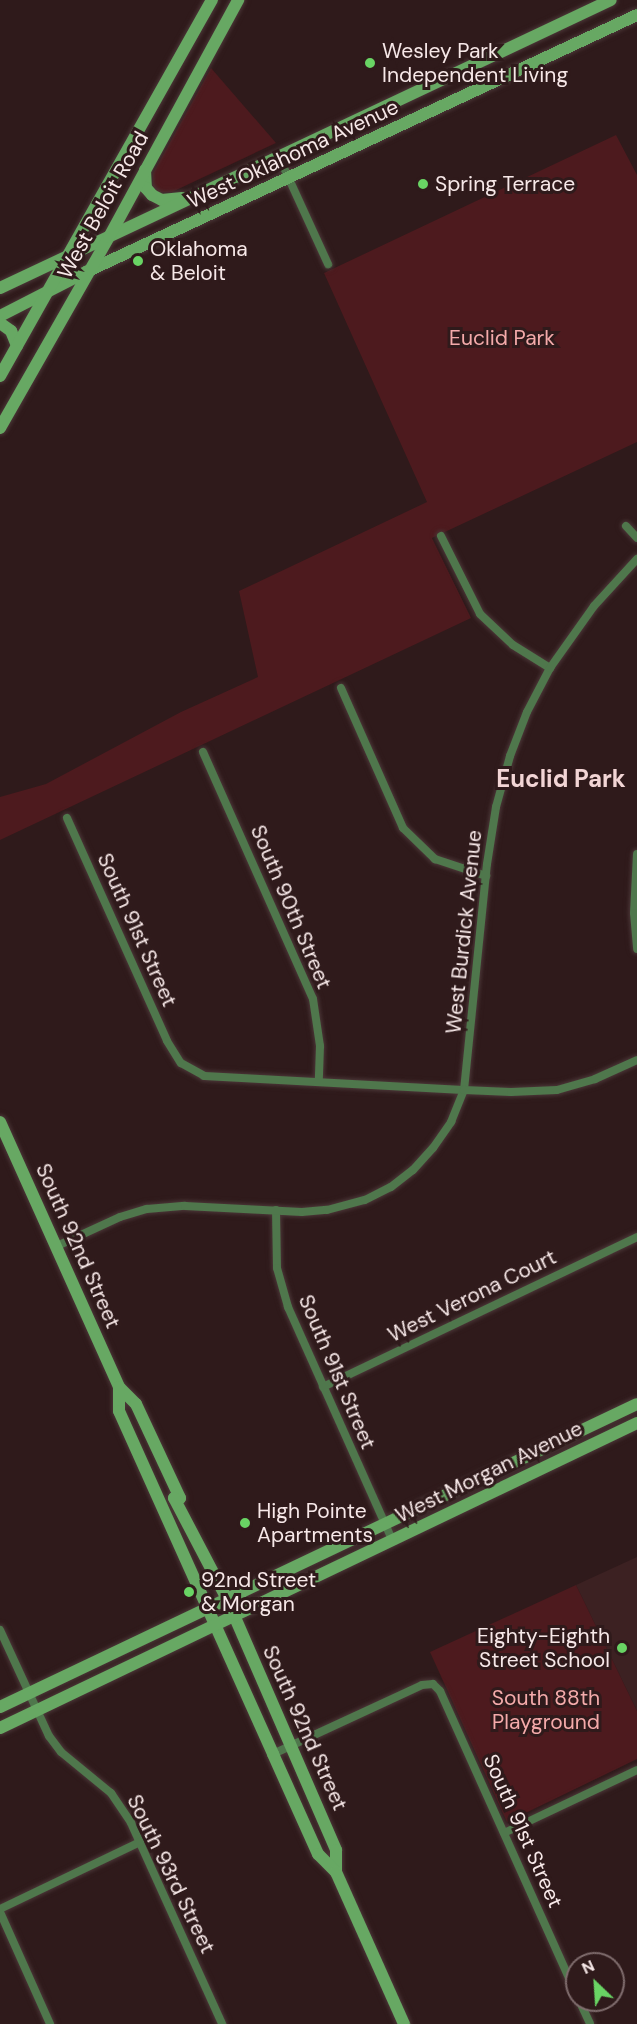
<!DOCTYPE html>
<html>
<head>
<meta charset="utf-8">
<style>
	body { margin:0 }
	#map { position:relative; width:637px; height:2024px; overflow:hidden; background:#2f1a1b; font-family:"DM Sans",sans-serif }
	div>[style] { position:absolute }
	.built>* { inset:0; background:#3c2122 }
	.green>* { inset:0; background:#4d1a1e }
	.roads { filter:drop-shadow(0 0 2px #4b3738) drop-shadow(0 0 2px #4b3738) }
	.street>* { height:8px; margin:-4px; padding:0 4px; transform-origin:4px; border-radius:4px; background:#4f774c }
	.secondary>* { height:12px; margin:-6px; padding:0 6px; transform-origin:6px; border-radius:6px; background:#67a863 }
	.dots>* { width:16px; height:16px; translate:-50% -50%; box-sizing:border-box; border:3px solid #2f1a1b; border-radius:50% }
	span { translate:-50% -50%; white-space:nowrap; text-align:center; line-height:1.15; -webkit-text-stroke:6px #2f1a1b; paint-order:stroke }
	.poi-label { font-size:21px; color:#f7e8e8 }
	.left { translate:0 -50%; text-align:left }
	.right { translate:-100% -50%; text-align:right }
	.street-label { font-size:21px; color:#f7e8e8 }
	.park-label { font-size:21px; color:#f4aaaa }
	.quarter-label { font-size:24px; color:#f2d5d5; font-weight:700 }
	.north { position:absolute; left:565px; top:1952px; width:60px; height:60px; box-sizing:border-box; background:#2f1a1b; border:2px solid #7f6c6d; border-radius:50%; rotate:335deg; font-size:16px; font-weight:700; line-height:24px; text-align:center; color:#f7e8e8 }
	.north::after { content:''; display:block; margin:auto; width:21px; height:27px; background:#69d464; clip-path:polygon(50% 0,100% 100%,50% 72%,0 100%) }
</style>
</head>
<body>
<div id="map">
	<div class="built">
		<i style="clip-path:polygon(637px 1557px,637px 1711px,576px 1585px)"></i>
	</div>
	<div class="green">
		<i style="clip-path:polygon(211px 68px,276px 143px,172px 192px,158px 192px,153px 186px,153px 173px)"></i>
		<i style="clip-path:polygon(616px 135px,637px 175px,637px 442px,432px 538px,471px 618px,0 840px,0 797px,46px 784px,181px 712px,258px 677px,239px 591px,427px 502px,324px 273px)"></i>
		<i style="clip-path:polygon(576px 1585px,637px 1711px,637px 1759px,507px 1822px,430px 1652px)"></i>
	</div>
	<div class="roads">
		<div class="street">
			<i style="left:279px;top:157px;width:118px;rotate:65.4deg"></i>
			<i style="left:626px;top:526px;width:16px;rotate:47deg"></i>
			<i style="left:441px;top:536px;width:87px;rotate:63.4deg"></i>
			<i style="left:480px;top:614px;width:45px;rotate:43.2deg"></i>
			<i style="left:513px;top:645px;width:44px;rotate:31.9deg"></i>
			<i style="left:341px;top:688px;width:153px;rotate:66.1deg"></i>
			<i style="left:403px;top:828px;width:45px;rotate:44.1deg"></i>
			<i style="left:435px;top:859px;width:54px;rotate:18.4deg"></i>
			<i style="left:203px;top:752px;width:270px;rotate:66deg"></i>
			<i style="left:313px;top:999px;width:48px;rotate:81.5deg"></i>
			<i style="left:320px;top:1046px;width:36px;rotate:92deg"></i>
			<i style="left:67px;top:818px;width:244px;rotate:65.8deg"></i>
			<i style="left:167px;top:1041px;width:26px;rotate:58deg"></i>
			<i style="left:181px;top:1063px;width:26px;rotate:29deg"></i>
			<i style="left:204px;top:1076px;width:260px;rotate:3.1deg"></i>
			<i style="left:464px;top:1090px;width:227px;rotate:-84.2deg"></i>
			<i style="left:487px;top:864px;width:58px;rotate:-81deg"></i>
			<i style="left:496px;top:807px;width:53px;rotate:-74.6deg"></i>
			<i style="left:510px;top:756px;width:47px;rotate:-68.9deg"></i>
			<i style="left:527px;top:712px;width:50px;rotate:-62.4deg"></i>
			<i style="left:550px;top:668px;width:76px;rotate:-54.6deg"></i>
			<i style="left:594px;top:606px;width:64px;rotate:-47.5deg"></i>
			<i style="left:637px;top:854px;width:59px;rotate:92.9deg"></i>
			<i style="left:634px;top:913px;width:36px;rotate:85deg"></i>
			<i style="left:276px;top:1210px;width:58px;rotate:89deg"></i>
			<i style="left:277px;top:1268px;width:41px;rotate:74.2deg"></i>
			<i style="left:288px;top:1307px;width:255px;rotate:65.9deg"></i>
			<i style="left:57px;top:1246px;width:69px;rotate:-24.7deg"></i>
			<i style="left:120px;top:1217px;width:28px;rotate:-17deg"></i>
			<i style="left:147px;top:1209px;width:38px;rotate:-5deg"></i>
			<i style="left:185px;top:1206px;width:117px;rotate:2.9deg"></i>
			<i style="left:302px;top:1212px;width:25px;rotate:-5deg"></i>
			<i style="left:327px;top:1210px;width:39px;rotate:-15deg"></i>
			<i style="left:365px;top:1200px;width:29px;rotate:-27deg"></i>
			<i style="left:391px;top:1187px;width:28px;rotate:-38deg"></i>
			<i style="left:413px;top:1170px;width:30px;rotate:-48deg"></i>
			<i style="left:433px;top:1148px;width:32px;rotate:-55deg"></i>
			<i style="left:451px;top:1122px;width:35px;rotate:-68deg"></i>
			<i style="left:464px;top:1090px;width:47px;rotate:2.4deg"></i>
			<i style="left:511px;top:1092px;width:46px;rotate:-2.5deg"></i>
			<i style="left:557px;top:1090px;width:40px;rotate:-16deg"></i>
			<i style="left:595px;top:1079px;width:46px;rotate:-24.3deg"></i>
			<i style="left:323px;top:1387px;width:348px;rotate:-25.5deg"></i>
			<i style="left:0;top:1630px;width:117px;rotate:65.2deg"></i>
			<i style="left:49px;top:1736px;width:20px;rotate:53deg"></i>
			<i style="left:61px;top:1752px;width:65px;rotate:39.4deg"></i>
			<i style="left:111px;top:1793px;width:36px;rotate:56deg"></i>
			<i style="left:131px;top:1823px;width:221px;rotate:65.6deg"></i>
			<i style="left:273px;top:1754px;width:164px;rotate:-24.8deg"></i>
			<i style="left:422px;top:1685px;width:11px;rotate:-5deg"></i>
			<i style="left:433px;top:1684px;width:10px;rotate:45deg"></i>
			<i style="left:440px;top:1691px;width:334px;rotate:65.8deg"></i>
			<i style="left:504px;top:1833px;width:147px;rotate:-25.3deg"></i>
			<i style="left:0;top:1909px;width:155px;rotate:-25.6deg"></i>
			<i style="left:0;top:1912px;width:123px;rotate:65.9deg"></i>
			<i style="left:579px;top:2000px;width:26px;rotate:65deg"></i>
		</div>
		<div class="secondary">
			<i style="left:145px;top:170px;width:18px;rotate:87deg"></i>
			<i style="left:146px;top:188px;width:9px;rotate:49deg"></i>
			<i style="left:152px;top:195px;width:11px;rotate:27deg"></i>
			<i style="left:162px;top:200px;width:20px;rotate:-6deg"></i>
			<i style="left:0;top:288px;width:675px;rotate:-25.24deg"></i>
			<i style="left:0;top:316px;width:99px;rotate:-27.1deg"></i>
			<i style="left:88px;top:271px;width:606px;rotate:-25deg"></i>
			<i style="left:0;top:323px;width:14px;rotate:36deg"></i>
			<i style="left:11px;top:331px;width:16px;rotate:68deg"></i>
			<i style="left:0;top:376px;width:432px;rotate:-60.6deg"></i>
			<i style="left:0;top:428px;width:220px;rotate:-60.3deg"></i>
			<i style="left:109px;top:237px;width:270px;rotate:-61.4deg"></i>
			<i style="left:0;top:1122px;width:290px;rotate:65.8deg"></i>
			<i style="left:119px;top:1387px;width:24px;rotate:45deg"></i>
			<i style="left:136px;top:1404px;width:104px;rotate:64.9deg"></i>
			<i style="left:180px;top:1498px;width:6px;rotate:180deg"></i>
			<i style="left:174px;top:1498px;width:114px;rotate:62.3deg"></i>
			<i style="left:227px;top:1599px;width:274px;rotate:66.5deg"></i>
			<i style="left:336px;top:1850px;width:22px;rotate:90deg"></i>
			<i style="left:119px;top:1387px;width:24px;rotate:90deg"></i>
			<i style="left:119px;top:1411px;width:376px;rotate:65.8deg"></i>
			<i style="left:273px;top:1754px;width:110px;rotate:65.8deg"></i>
			<i style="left:318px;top:1854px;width:25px;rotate:45deg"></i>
			<i style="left:336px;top:1872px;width:167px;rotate:65.9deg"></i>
			<i style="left:0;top:1707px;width:705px;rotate:-25.44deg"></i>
			<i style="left:0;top:1728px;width:706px;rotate:-25.59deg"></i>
		</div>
	</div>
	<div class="dots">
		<i style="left:370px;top:63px;background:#69d464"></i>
		<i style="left:423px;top:184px;background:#69d464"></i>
		<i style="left:138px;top:261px;background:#69d464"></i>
		<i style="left:245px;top:1523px;background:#69d464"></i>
		<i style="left:189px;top:1592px;background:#69d464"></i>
		<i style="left:622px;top:1648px;background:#69d464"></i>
	</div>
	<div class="poi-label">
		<span class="left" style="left:382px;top:63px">Wesley Park<br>Independent Living</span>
		<span class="left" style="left:435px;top:184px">Spring Terrace</span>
		<span class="left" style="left:150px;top:261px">Oklahoma<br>&amp; Beloit</span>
		<span class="left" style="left:257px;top:1523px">High Pointe<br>Apartments</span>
		<span class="left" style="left:201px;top:1592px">92nd Street<br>&amp; Morgan</span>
		<span class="right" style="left:610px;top:1648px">Eighty-Eighth<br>Street School</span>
	</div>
	<div class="street-label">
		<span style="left:293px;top:154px;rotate:-25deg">West Oklahoma Avenue</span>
		<span style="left:103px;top:205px;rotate:-61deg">West Beloit Road</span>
		<span style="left:291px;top:907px;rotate:67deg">South 90th Street</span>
		<span style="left:137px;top:930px;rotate:66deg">South 91st Street</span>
		<span style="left:464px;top:932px;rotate:-84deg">West Burdick Avenue</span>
		<span style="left:78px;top:1246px;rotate:66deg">South 92nd Street</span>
		<span style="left:472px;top:1296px;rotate:-26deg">West Verona Court</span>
		<span style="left:337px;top:1372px;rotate:67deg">South 91st Street</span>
		<span style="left:489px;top:1472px;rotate:-26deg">West Morgan Avenue</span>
		<span style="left:305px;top:1728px;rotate:66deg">South 92nd Street</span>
		<span style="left:523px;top:1831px;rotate:66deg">South 91st Street</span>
		<span style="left:171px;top:1874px;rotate:64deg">South 93rd Street</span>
	</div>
	<div class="park-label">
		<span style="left:502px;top:338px">Euclid Park</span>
		<span style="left:546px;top:1710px">South 88th<br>Playground</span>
	</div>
	<div class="quarter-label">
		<span style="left:561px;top:779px">Euclid Park</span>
	</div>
	<div class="north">N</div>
</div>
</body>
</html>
